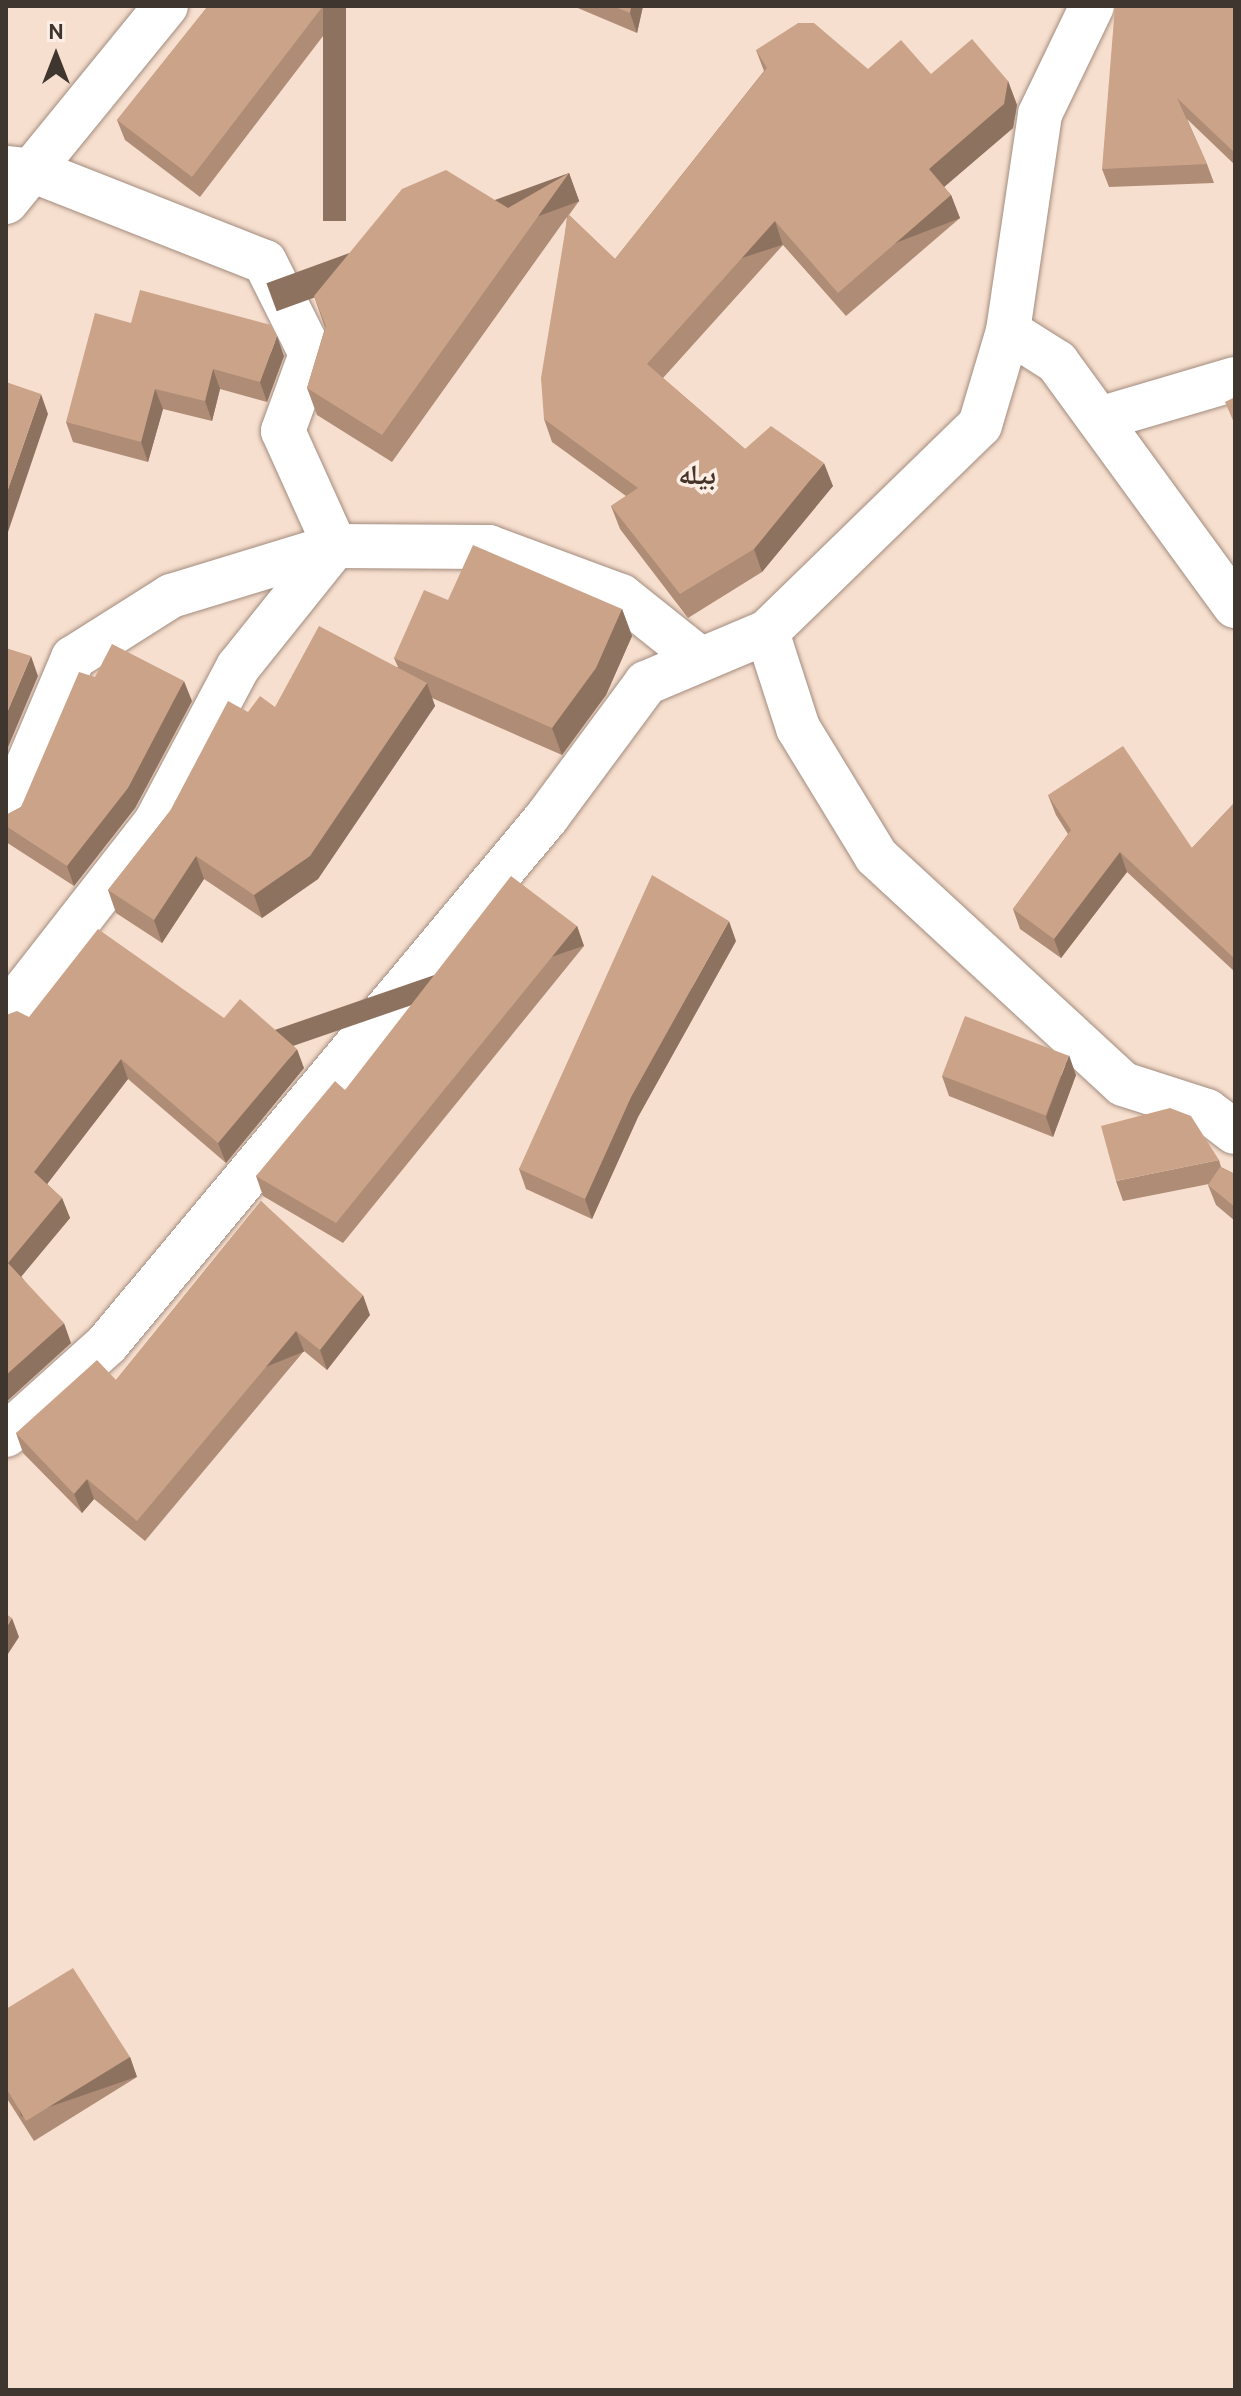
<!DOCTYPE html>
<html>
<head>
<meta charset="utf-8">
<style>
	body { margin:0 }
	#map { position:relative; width:1241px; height:2396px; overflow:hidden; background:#f7dfcf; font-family:Cabin,"Noto Naskh Arabic",sans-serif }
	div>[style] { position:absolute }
	.roads { filter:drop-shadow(0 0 2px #a28c7e) drop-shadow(0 0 2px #a28c7e) }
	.minor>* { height:44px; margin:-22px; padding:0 22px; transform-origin:22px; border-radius:22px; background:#fff }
	.wall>* { inset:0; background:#af8c76 }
	.shaded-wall>* { inset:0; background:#8e7260; transform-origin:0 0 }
	.building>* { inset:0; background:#cba389; transform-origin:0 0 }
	span { translate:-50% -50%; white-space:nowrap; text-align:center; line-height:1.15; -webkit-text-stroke:7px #fdeee5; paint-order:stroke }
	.quarter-label { font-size:28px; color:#473428; font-weight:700 }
	.frame { position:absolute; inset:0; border:8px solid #403630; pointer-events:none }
	.north { position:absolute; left:16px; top:16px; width:80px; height:80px; -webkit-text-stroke:6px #fdeee5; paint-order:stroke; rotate:0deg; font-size:22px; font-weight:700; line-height:32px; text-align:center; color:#403630 }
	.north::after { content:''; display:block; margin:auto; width:28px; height:36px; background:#403630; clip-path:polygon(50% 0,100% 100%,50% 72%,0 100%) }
</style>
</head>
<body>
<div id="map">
	<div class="roads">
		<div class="minor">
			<i style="left:6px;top:168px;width:28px;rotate:6deg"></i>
			<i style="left:34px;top:171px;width:248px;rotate:21.5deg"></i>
			<i style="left:265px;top:262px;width:103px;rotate:63.4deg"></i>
			<i style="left:311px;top:354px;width:82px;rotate:110deg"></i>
			<i style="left:283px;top:431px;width:126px;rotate:65.7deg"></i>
			<i style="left:335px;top:546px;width:155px;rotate:128.7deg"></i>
			<i style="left:238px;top:667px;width:175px;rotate:117.9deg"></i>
			<i style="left:156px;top:822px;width:244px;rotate:128deg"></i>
			<i style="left:6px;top:202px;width:253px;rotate:-50.8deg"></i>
			<i style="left:1008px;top:331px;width:58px;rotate:32.3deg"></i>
			<i style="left:1057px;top:362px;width:302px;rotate:53.9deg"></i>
			<i style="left:1099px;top:419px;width:142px;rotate:-16.4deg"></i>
			<i style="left:767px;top:632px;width:101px;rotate:72.1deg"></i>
			<i style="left:798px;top:728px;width:150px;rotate:58.6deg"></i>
			<i style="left:876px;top:856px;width:336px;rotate:42.7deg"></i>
			<i style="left:1123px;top:1084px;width:88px;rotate:17.8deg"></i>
			<i style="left:1207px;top:1111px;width:35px;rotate:37deg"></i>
			<i style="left:6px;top:816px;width:172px;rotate:-67deg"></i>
			<i style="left:73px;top:658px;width:116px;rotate:-32.3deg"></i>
			<i style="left:171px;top:596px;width:171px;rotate:-17deg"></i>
			<i style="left:335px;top:546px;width:154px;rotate:0.4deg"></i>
			<i style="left:489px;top:547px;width:141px;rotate:20.4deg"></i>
			<i style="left:621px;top:596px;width:101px;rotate:38.6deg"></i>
			<i style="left:6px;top:1435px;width:136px;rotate:-42deg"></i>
			<i style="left:107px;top:1344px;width:687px;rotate:-50.14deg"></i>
			<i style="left:547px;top:817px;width:167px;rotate:-53.5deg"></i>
			<i style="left:646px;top:683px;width:131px;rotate:-22.9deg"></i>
			<i style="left:767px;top:632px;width:297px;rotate:-44.2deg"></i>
			<i style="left:980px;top:425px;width:98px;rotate:-73.4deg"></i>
			<i style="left:1008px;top:331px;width:219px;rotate:-81.6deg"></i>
			<i style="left:1040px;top:114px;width:120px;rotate:-64.3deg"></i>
		</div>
	</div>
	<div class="wall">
		<i style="clip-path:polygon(208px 6px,346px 6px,200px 197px,125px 140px,117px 120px)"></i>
		<i style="clip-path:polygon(573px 6px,643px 6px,637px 33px)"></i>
		<i style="clip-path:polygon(1235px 6px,1235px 165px,1187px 119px,1207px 164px,1214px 183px,1109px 187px,1102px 169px)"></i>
		<i style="clip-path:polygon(756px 50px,868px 69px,1008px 81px,1017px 105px,1013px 128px,944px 187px,951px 195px,960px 218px,846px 316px,783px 245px,663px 378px,745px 449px,833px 486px,762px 572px,688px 618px,620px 529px,611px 506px,626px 496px,552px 442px,544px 419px,567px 217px,392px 462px,317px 415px,307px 388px,325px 328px,314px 296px,508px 208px,569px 173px,579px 201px,569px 215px,615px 259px,764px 71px)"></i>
		<i style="clip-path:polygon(131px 323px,284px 356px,267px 402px,220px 389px,212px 421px,163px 409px,148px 462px,73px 442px,66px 422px)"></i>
		<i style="clip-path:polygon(448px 600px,622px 609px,632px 636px,606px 695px,562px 755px,432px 698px,435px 706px,318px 879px,262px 918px,204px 879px,162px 943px,116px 913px,108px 890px,248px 712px,275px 707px,398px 667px,394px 658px)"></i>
		<i style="clip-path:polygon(95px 677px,192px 701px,135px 808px,74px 886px,6px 842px,6px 815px,21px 807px)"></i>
		<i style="clip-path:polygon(1048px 795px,1192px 848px,1235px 802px,1235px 972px,1127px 872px,1061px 958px,1020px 929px,1013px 909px,1068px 834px,1056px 815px)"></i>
		<i style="clip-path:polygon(577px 926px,584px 946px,343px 1243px,263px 1196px,256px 1176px,345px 1090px)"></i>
		<i style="clip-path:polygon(736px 941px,638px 1117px,592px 1219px,526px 1189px,519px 1169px)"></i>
		<i style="clip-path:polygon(6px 1015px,29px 1017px,224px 1018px,304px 1068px,226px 1163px,128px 1079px,47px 1184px,62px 1198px,70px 1218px,21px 1276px,71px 1343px,6px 1402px)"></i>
		<i style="clip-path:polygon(1076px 1075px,1053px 1137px,949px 1096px,942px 1076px)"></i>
		<i style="clip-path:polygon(1219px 1160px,1221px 1167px,1235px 1174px,1235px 1221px,1216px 1205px,1208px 1185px,1209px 1184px,1123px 1201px,1116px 1181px)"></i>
		<i style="clip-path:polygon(261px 1201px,370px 1315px,327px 1370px,304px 1351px,145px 1541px,94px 1499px,82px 1513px,23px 1453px,16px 1433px,116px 1380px)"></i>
		<i style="clip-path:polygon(6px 2009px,130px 2057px,137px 2077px,34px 2141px,6px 2097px)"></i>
	</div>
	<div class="shaded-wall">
		<i style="left:323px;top:6px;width:23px;height:215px"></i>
		<i style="clip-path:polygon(631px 6px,643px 6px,637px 33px,630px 13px)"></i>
		<i style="clip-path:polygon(1008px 81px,1017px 105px,1013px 128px,937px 193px,929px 169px)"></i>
		<i style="left:569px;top:173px;width:30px;height:322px;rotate:70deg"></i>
		<i style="left:951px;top:195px;width:25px;height:150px;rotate:69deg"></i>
		<i style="left:775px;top:221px;width:25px;height:192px;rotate:72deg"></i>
		<i style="clip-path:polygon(277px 336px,284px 356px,267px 402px,260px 382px)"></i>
		<i style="clip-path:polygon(213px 369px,220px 389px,212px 421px,205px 401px)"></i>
		<i style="clip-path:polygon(155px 389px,163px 409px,148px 462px,141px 442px)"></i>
		<i style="clip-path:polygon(41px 394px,48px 414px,7px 535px,6px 495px)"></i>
		<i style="clip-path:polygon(824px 463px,833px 486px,762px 572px,754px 549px)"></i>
		<i style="clip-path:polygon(622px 609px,632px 636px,606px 695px,562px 755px,552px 728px)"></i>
		<i style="clip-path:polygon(31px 656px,38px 676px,6px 752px,6px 715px)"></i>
		<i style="clip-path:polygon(184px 681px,192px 701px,135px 808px,74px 886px,67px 866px)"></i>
		<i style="clip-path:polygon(427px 683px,435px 706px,318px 879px,262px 918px,254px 895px)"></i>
		<i style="clip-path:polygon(1120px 852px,1127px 872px,1061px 958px,1054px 939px)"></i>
		<i style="clip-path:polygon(196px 856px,204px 879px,162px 943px,154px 920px)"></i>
		<i style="clip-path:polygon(729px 921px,736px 941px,638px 1117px,592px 1219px,585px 1199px,631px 1097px)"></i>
		<i style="left:577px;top:926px;width:21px;height:382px;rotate:71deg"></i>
		<i style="clip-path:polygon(297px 1049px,304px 1068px,226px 1163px,218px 1143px)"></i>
		<i style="clip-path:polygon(1069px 1055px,1076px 1075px,1053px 1137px,1046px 1117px)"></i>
		<i style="clip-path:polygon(121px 1059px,128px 1079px,41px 1192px,34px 1172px)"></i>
		<i style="clip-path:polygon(62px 1198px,70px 1218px,16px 1283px,8px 1263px)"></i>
		<i style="clip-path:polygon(363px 1295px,370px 1315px,327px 1370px,320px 1350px)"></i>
		<i style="clip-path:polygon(64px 1323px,71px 1343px,6px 1402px,6px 1375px)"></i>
		<i style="left:296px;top:1331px;width:22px;height:248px;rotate:68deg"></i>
		<i style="clip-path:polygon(87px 1479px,94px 1499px,82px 1513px,74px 1494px)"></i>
		<i style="clip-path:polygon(12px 1618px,19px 1637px,6px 1657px,6px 1628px)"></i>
		<i style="left:130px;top:2057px;width:21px;height:122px;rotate:71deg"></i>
	</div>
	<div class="building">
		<i style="clip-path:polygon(208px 6px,323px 6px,192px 177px,117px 120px)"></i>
		<i style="clip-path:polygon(613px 6px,631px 6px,630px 13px)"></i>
		<i style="clip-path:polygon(1115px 6px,1235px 6px,1235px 153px,1177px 98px,1207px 164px,1102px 169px)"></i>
		<i style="clip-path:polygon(798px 23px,814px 23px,868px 69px,901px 40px,931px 74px,972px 39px,1008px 81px,1004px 104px,929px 169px,951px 195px,838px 293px,775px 221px,647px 364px,745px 449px,771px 426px,824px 463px,754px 549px,680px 594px,611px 506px,638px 488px,544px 419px,541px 378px,568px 214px,615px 259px,767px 68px,756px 50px)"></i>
		<i style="clip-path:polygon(446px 170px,508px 208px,569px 173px,382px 435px,307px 388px,326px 326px,314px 296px,402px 189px)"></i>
		<i style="clip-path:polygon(140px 290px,271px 325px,277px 336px,260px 382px,213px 369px,205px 401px,155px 389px,141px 442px,66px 422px,95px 313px,131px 323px)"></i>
		<i style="clip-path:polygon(6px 382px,41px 394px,6px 495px)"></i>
		<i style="clip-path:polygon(1235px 397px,1235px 425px,1225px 402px)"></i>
		<i style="clip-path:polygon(473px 545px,622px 609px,596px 668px,552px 728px,394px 658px,424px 590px,448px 600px)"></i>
		<i style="clip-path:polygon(319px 626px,427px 683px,310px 856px,254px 895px,196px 856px,154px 920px,108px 890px,170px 811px,228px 701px,248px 712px,260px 696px,275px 707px)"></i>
		<i style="clip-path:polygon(112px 644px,184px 681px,128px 788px,67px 866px,6px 826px,6px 815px,21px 807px,79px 672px,95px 677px)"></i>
		<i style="clip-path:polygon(6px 648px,31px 656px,6px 715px)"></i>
		<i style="clip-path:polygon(1123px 746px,1192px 848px,1235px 802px,1235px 959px,1120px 852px,1054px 939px,1013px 909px,1071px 830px,1048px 795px)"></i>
		<i style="clip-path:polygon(652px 875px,729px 921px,631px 1097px,585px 1199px,519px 1169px)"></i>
		<i style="clip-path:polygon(511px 876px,577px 926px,336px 1223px,256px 1176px,335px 1081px,345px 1090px)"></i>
		<i style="clip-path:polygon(98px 929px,224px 1018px,240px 999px,297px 1049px,218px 1143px,121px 1059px,34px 1172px,62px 1198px,8px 1263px,64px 1323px,6px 1375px,6px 1015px,17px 1011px,29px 1017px)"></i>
		<i style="left:965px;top:1016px;width:111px;height:64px;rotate:21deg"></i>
		<i style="clip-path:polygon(1170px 1108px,1191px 1116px,1219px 1160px,1116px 1181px,1101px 1126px)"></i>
		<i style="clip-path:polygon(1220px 1167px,1235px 1174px,1235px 1207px,1208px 1185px)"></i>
		<i style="clip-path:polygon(261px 1201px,363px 1295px,320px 1350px,296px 1331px,137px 1521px,87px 1479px,74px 1494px,16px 1433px,97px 1360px,116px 1380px)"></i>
		<i style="clip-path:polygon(6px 1614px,12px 1618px,6px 1628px)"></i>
		<i style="clip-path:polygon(73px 1968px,130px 2057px,26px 2121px,6px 2088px,6px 2009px)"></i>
	</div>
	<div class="quarter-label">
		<span style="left:697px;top:474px">بیله</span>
	</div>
	<div class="frame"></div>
	<div class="north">N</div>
</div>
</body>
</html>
